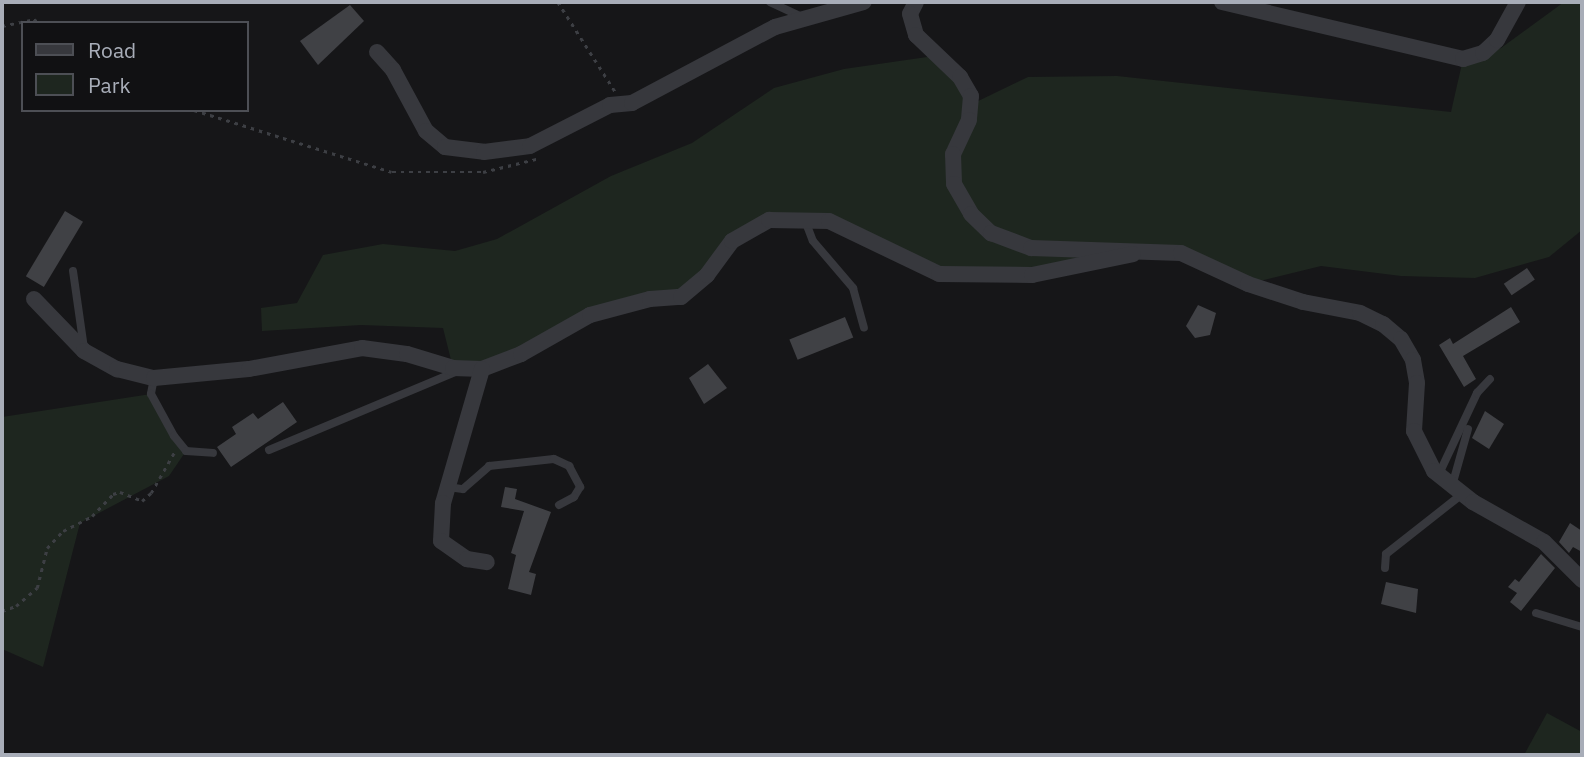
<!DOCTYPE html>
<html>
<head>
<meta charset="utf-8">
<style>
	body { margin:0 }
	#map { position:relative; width:1584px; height:757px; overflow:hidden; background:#161618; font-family:"IBM Plex Sans",sans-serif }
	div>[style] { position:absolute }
	.green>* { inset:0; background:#1e261f }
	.building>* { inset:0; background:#404145; transform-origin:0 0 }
	.path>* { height:2.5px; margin-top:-1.25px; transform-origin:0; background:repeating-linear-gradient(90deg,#3d3f44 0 3.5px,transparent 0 8.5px) }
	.lane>* { height:8px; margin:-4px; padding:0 4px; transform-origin:4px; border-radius:4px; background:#37383d }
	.street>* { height:16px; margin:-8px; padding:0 8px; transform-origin:8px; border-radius:8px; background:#37383d }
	span { translate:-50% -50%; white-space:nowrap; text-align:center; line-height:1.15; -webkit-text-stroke:5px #111113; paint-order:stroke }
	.frame { position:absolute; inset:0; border:4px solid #a8adb8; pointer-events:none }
	.legend { position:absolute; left:21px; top:21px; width:228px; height:91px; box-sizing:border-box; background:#111113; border:2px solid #4d4f55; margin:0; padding:9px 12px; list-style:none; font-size:21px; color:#a8adb8 }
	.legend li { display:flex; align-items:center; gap:14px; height:35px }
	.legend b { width:35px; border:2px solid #4d4f55 }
</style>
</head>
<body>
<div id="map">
	<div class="green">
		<i style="clip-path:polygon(1564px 2px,1582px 2px,1582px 230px,1549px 257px,1475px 278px,1401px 276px,1321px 266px,1248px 284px,1181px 253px,1035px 274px,939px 274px,829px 221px,769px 220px,732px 241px,681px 297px,621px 307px,521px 354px,453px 368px,443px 328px,361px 325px,262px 331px,261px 308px,297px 303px,323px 255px,383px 244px,455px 251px,497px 239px,611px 176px,692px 143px,774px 88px,844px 69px,934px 56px,972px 104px,1028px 77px,1117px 76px,1451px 112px,1463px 59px,1501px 48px)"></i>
		<i style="clip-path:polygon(151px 394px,186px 451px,169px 476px,80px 523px,43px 667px,2px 649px,2px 417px)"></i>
		<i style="clip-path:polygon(1547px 713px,1582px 732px,1582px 755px,1524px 755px)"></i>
	</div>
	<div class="building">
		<i style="clip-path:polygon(350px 5px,364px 21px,318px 65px,300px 41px)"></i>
		<i style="left:65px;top:211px;width:21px;height:76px;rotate:31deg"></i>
		<i style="left:1527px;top:268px;width:14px;height:28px;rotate:56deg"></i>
		<i style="clip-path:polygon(1198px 305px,1216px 313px,1210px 335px,1195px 338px,1186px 326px)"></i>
		<i style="clip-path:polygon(1511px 307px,1520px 322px,1463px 356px,1476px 379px,1464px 387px,1439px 345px,1450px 338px,1453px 344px)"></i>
		<i style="left:845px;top:317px;width:22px;height:60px;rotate:68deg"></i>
		<i style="clip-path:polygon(708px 364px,727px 388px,704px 404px,689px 378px)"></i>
		<i style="clip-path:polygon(283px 402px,297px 422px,231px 467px,217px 447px,236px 434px,232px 427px,253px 413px,258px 419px)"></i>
		<i style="clip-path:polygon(1485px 411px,1504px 424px,1489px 449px,1472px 438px)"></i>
		<i style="clip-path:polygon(505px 487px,517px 489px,515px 499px,551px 512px,529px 572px,536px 574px,531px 595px,508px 589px,516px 555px,511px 553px,524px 511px,501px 507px)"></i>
		<i style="clip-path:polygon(1570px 523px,1582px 531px,1582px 552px,1573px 547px,1569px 553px,1559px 542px)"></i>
		<i style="clip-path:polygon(1541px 554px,1555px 568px,1521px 611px,1510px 602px,1517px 593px,1508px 587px,1515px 579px,1519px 582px)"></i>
		<i style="clip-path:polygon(1386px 582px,1418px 589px,1416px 613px,1381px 604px)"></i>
	</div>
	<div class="path">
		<i style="left:558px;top:2px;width:106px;rotate:57.4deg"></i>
		<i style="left:2px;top:26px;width:33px;rotate:-12deg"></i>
		<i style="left:34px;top:19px;width:6px;rotate:39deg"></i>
		<i style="left:194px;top:110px;width:207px;rotate:17.4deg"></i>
		<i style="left:392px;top:172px;width:91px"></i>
		<i style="left:483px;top:172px;width:55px;rotate:-13.8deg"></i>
		<i style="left:2px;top:611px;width:15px;rotate:-20deg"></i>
		<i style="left:16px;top:606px;width:28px;rotate:-41deg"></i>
		<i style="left:37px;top:588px;width:41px;rotate:-76deg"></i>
		<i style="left:47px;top:548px;width:23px;rotate:-47deg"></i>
		<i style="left:63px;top:531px;width:33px;rotate:-27deg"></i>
		<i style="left:92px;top:516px;width:30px;rotate:-46deg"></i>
		<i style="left:113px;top:494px;width:7px;rotate:-16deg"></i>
		<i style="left:120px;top:492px;width:24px;rotate:22deg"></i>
		<i style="left:142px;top:501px;width:12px;rotate:-42deg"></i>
		<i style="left:151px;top:493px;width:48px;rotate:-60.3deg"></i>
	</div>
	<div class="lane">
		<i style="left:770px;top:2px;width:38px;rotate:25deg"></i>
		<i style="left:806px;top:223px;width:19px;rotate:69deg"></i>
		<i style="left:813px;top:241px;width:62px;rotate:49.6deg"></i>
		<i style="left:853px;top:288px;width:41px;rotate:74.6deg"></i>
		<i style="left:73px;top:271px;width:78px;rotate:81.9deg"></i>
		<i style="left:154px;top:378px;width:16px;rotate:101deg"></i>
		<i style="left:151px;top:394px;width:48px;rotate:61.3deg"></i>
		<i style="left:174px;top:436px;width:19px;rotate:51deg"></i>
		<i style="left:186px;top:451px;width:27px;rotate:4deg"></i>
		<i style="left:269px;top:450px;width:205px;rotate:-22.7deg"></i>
		<i style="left:1438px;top:476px;width:92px;rotate:-64.8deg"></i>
		<i style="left:1477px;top:393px;width:19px;rotate:-47deg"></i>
		<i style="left:1452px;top:486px;width:59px;rotate:-74.3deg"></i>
		<i style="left:448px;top:487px;width:15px;rotate:8deg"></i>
		<i style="left:463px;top:489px;width:35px;rotate:-41deg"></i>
		<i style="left:489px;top:466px;width:65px;rotate:-6.1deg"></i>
		<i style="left:554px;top:459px;width:17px;rotate:25deg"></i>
		<i style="left:569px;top:466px;width:24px;rotate:62deg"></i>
		<i style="left:580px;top:487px;width:12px;rotate:121deg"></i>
		<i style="left:574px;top:497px;width:17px;rotate:152deg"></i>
		<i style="left:1385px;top:568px;width:14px;rotate:-86deg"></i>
		<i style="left:1386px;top:554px;width:95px;rotate:-38.2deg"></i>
		<i style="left:1536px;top:613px;width:48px;rotate:16.9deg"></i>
	</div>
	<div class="street">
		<i style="left:916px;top:2px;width:13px;rotate:117deg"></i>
		<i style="left:910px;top:14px;width:22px;rotate:74deg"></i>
		<i style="left:916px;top:35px;width:61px;rotate:43.7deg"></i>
		<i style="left:960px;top:77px;width:22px;rotate:60deg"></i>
		<i style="left:971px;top:96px;width:24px;rotate:95deg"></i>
		<i style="left:969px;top:120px;width:38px;rotate:115deg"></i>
		<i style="left:953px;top:154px;width:30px;rotate:88deg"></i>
		<i style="left:954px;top:184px;width:34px;rotate:60deg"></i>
		<i style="left:971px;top:214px;width:28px;rotate:44deg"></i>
		<i style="left:991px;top:233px;width:43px;rotate:20.6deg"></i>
		<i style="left:1031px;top:248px;width:150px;rotate:1.9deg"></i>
		<i style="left:1181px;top:253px;width:74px;rotate:24.8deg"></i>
		<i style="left:1248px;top:284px;width:58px;rotate:18.1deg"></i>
		<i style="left:1303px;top:302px;width:58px;rotate:10.9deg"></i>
		<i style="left:1360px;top:313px;width:25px;rotate:26deg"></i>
		<i style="left:1383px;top:324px;width:23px;rotate:40deg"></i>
		<i style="left:1401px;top:339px;width:24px;rotate:60deg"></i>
		<i style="left:1413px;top:360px;width:23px;rotate:80deg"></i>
		<i style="left:1417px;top:383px;width:48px;rotate:93.6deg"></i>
		<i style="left:1414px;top:431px;width:45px;rotate:63.4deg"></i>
		<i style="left:1434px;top:471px;width:50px;rotate:38.5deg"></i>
		<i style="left:1473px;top:502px;width:81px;rotate:29.4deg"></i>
		<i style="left:1544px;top:542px;width:54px;rotate:45deg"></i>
		<i style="left:1222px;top:2px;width:248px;rotate:13.3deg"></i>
		<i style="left:1463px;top:59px;width:21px;rotate:-17deg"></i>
		<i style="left:1483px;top:53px;width:19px;rotate:-43deg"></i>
		<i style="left:1497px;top:40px;width:43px;rotate:-61.1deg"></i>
		<i style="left:377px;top:52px;width:24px;rotate:48deg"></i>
		<i style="left:393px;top:70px;width:69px;rotate:61.6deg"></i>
		<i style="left:426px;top:131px;width:25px;rotate:40deg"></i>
		<i style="left:445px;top:147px;width:39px;rotate:7deg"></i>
		<i style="left:484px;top:152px;width:46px;rotate:-7.4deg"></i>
		<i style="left:530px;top:146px;width:90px;rotate:-27.1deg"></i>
		<i style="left:610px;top:105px;width:22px;rotate:-5deg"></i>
		<i style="left:632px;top:103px;width:162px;rotate:-28deg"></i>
		<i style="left:775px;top:27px;width:92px;rotate:-15.7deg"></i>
		<i style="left:34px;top:299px;width:72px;rotate:46.1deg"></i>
		<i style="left:84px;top:351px;width:38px;rotate:29deg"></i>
		<i style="left:117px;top:369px;width:38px;rotate:14deg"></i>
		<i style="left:154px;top:378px;width:95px;rotate:-5.4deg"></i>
		<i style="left:249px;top:369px;width:115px;rotate:-10.5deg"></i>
		<i style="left:362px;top:348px;width:45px;rotate:7.6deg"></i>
		<i style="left:407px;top:354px;width:48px;rotate:16.9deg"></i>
		<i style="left:453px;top:368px;width:29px;rotate:2deg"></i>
		<i style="left:482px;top:369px;width:42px;rotate:-21deg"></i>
		<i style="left:521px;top:354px;width:79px;rotate:-29.5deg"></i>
		<i style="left:590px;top:315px;width:62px;rotate:-14.9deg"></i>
		<i style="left:650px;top:299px;width:31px;rotate:-4deg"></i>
		<i style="left:681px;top:297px;width:34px;rotate:-40deg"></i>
		<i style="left:707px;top:275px;width:42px;rotate:-53.7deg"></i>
		<i style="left:732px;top:241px;width:43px;rotate:-29.6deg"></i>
		<i style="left:769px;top:220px;width:60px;rotate:1deg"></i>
		<i style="left:829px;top:221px;width:122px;rotate:25.7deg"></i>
		<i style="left:939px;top:274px;width:93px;rotate:0.6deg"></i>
		<i style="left:1032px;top:275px;width:103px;rotate:-11.7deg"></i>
		<i style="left:482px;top:369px;width:140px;rotate:106.2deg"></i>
		<i style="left:443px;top:503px;width:38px;rotate:93deg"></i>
		<i style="left:441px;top:541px;width:32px;rotate:35deg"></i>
		<i style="left:467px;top:559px;width:20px;rotate:9deg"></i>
	</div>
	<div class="frame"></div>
	<ul class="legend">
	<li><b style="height:9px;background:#37383d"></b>Road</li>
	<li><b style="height:19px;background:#1e261f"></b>Park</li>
	</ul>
</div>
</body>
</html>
